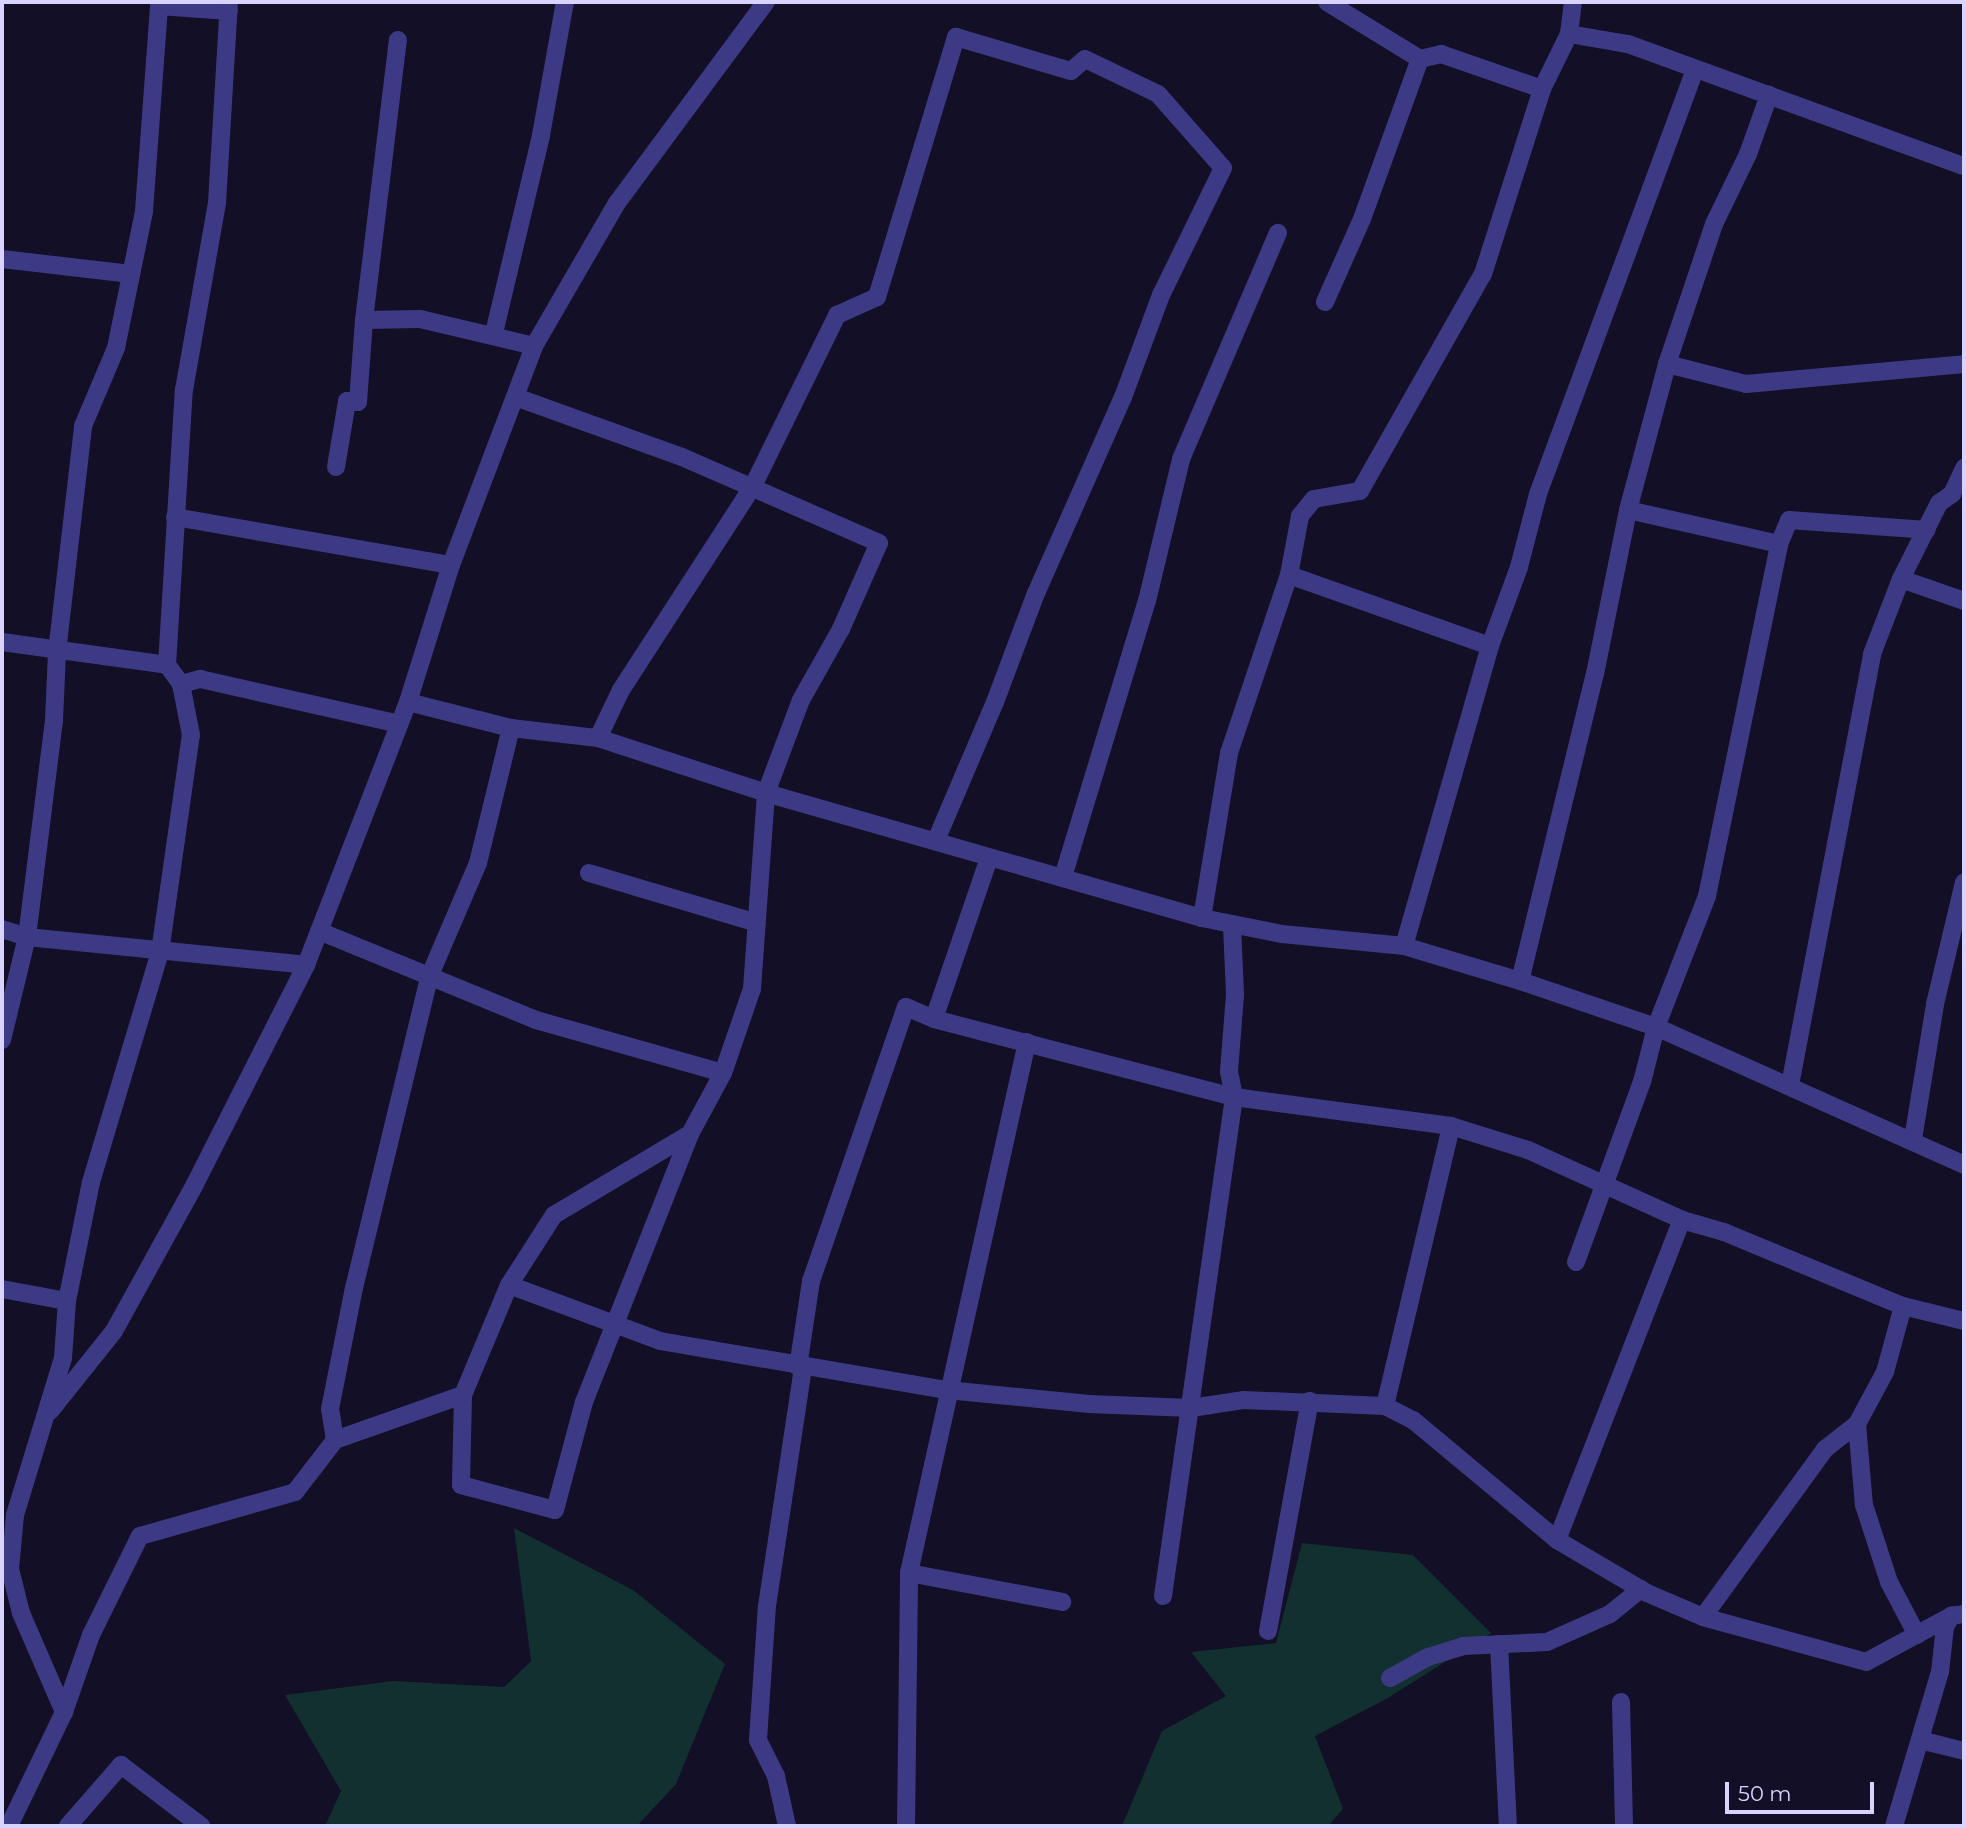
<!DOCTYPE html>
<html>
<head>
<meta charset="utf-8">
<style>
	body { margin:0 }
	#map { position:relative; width:1966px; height:1828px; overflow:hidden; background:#130f26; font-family:Montserrat,sans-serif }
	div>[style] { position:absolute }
	.green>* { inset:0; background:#12302f }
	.minor>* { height:18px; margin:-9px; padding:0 9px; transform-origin:9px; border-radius:9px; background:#3d3a85 }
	span { translate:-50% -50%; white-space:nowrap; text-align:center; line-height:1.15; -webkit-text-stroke:5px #130f26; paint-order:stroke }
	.frame { position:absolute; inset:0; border:4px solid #d9d4ff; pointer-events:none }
	.scale { position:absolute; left:1725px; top:1782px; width:149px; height:32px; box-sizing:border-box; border:4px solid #d9d4ff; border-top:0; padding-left:9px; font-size:21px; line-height:24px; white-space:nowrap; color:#d9d4ff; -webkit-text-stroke:5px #130f26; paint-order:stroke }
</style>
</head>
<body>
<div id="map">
	<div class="green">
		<i style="clip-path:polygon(514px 1528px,633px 1590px,725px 1664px,676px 1784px,637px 1826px,325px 1826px,341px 1791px,285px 1695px,393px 1681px,504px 1687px,531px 1661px)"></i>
		<i style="clip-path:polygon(1302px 1543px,1413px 1555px,1491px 1633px,1388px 1698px,1315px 1736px,1343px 1809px,1328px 1826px,1122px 1826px,1162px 1731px,1226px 1696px,1191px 1652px,1276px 1643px)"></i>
	</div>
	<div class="minor">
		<i style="left:1327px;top:2px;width:109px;rotate:31.5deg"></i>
		<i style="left:1420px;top:59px;width:22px;rotate:-13deg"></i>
		<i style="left:1441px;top:54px;width:107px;rotate:19.1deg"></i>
		<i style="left:1569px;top:34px;width:60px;rotate:9.6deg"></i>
		<i style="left:1628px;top:44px;width:357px;rotate:20deg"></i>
		<i style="left:2px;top:259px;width:130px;rotate:6.6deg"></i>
		<i style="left:1325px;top:302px;width:91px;rotate:-66deg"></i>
		<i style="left:1362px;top:219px;width:170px;rotate:-70.1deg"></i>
		<i style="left:364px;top:320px;width:56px;rotate:-1deg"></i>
		<i style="left:420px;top:319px;width:117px;rotate:13.3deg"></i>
		<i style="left:494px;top:333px;width:204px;rotate:-76.6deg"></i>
		<i style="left:541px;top:135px;width:135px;rotate:-79.8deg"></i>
		<i style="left:1667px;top:364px;width:81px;rotate:14.2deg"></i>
		<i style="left:1746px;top:384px;width:219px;rotate:-5.2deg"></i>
		<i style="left:336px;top:467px;width:67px;rotate:-80.5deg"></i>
		<i style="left:347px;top:401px;width:11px;rotate:5deg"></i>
		<i style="left:358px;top:402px;width:82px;rotate:-85.8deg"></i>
		<i style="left:364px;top:320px;width:282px;rotate:-83.1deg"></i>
		<i style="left:1628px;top:510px;width:155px;rotate:12.7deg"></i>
		<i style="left:175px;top:517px;width:280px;rotate:9.9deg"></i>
		<i style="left:1289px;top:575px;width:213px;rotate:19.5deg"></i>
		<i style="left:1901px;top:579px;width:67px;rotate:19.2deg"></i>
		<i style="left:2px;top:642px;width:167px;rotate:7.9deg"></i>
		<i style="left:181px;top:684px;width:20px;rotate:-15deg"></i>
		<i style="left:200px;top:679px;width:204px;rotate:12.7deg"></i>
		<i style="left:408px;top:702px;width:106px;rotate:14.2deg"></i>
		<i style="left:511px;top:728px;width:88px;rotate:6.6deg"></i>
		<i style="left:598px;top:738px;width:177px;rotate:18.1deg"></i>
		<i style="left:766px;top:793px;width:454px;rotate:16deg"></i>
		<i style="left:1202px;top:918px;width:82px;rotate:11.3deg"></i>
		<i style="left:1282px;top:934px;width:123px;rotate:5.6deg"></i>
		<i style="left:1404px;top:946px;width:121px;rotate:16.8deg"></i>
		<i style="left:1520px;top:981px;width:144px;rotate:18.7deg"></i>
		<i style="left:1656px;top:1027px;width:338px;rotate:24.1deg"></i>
		<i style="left:598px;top:738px;width:53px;rotate:-64.4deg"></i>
		<i style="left:621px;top:690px;width:243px;rotate:-57.1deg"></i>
		<i style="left:753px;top:486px;width:191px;rotate:-63.8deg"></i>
		<i style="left:837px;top:315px;width:44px;rotate:-24.2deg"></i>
		<i style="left:877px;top:297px;width:272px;rotate:-73.1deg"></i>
		<i style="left:956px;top:37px;width:120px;rotate:16.5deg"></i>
		<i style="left:1071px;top:71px;width:18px;rotate:-41deg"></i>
		<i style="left:1085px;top:59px;width:81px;rotate:25.6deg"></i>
		<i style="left:1158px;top:94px;width:98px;rotate:48.7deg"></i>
		<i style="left:1223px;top:168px;width:141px;rotate:116deg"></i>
		<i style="left:1161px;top:295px;width:109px;rotate:110.4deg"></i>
		<i style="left:1123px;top:397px;width:214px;rotate:113.9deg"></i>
		<i style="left:1036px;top:593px;width:116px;rotate:110.6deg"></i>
		<i style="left:995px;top:702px;width:150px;rotate:113.1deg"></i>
		<i style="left:989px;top:858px;width:170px;rotate:108.9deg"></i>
		<i style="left:934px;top:1019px;width:310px;rotate:14.6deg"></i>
		<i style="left:1234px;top:1097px;width:219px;rotate:7.6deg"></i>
		<i style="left:1451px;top:1126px;width:81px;rotate:17.3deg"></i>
		<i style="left:1528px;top:1150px;width:169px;rotate:24.4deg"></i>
		<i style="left:1682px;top:1220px;width:44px;rotate:15.9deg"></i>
		<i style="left:1724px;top:1232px;width:194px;rotate:22.5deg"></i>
		<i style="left:1903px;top:1306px;width:63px;rotate:13.8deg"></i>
		<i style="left:589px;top:873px;width:175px;rotate:16.6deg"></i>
		<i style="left:1063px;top:877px;width:288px;rotate:-73.1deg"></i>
		<i style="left:1147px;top:601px;width:146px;rotate:-76.5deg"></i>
		<i style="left:1181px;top:459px;width:246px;rotate:-66.8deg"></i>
		<i style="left:1202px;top:918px;width:167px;rotate:-80.7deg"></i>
		<i style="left:1229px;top:753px;width:188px;rotate:-71.4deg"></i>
		<i style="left:1289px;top:575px;width:60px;rotate:-79.4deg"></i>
		<i style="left:1300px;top:516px;width:22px;rotate:-51deg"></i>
		<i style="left:1314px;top:499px;width:47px;rotate:-9.9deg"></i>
		<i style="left:1360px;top:491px;width:249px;rotate:-60.5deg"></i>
		<i style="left:1483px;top:274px;width:194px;rotate:-72.3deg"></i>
		<i style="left:1542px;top:89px;width:61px;rotate:-63.9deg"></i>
		<i style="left:1569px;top:34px;width:32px;rotate:-83deg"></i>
		<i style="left:2px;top:929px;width:26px;rotate:18deg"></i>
		<i style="left:27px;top:937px;width:280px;rotate:5.7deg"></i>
		<i style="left:319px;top:931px;width:235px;rotate:22.3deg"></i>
		<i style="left:536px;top:1020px;width:194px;rotate:15.8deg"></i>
		<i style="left:1404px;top:946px;width:312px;rotate:-74deg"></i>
		<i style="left:1490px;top:646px;width:84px;rotate:-69.8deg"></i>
		<i style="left:1519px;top:567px;width:75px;rotate:-75.4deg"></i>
		<i style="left:1538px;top:494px;width:453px;rotate:-69.7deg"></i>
		<i style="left:1520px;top:981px;width:316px;rotate:-76.3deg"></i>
		<i style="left:1595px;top:674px;width:167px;rotate:-78.6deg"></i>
		<i style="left:1628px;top:510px;width:151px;rotate:-75deg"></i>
		<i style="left:1667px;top:364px;width:148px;rotate:-71.4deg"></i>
		<i style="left:1714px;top:224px;width:78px;rotate:-64.1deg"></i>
		<i style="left:1748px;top:154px;width:63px;rotate:-70.4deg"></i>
		<i style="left:2px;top:1040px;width:106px;rotate:-76.4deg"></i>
		<i style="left:27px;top:937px;width:218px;rotate:-82.9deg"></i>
		<i style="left:54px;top:721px;width:69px;rotate:-87.5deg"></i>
		<i style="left:57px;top:652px;width:227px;rotate:-83.4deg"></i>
		<i style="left:83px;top:426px;width:85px;rotate:-67.1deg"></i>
		<i style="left:116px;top:348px;width:140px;rotate:-78.4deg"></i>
		<i style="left:144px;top:211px;width:206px;rotate:-85.8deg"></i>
		<i style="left:159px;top:6px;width:70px;rotate:4.1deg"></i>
		<i style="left:1790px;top:1085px;width:439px;rotate:-79.2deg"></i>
		<i style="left:1872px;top:654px;width:80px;rotate:-68.9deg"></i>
		<i style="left:1901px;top:579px;width:85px;rotate:-63.4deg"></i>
		<i style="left:1939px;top:503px;width:16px;rotate:-35deg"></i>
		<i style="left:1952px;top:494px;width:29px;rotate:-65deg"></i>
		<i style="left:1913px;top:1139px;width:137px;rotate:-80.7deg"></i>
		<i style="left:1935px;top:1004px;width:125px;rotate:-76.6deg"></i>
		<i style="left:1576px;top:1262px;width:192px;rotate:-69.9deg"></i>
		<i style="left:1642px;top:1082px;width:57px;rotate:-75.7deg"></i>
		<i style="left:1656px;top:1027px;width:141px;rotate:-68.7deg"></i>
		<i style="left:1707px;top:896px;width:359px;rotate:-78.4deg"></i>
		<i style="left:1779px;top:544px;width:26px;rotate:-67deg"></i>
		<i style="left:1789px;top:520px;width:138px;rotate:4.1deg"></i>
		<i style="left:509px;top:1285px;width:161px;rotate:20.3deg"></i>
		<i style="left:660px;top:1341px;width:291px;rotate:9.7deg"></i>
		<i style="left:947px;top:1390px;width:143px;rotate:5.6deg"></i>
		<i style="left:1089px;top:1404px;width:102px;rotate:2.2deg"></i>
		<i style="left:1191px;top:1408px;width:54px;rotate:-8.6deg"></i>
		<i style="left:1244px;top:1400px;width:141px;rotate:2.4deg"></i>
		<i style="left:1385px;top:1406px;width:31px;rotate:27deg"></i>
		<i style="left:1413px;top:1420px;width:187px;rotate:39.8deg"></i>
		<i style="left:1557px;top:1540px;width:104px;rotate:30.5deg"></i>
		<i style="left:1647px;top:1593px;width:61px;rotate:23.2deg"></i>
		<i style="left:1703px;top:1617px;width:169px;rotate:15.4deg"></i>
		<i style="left:1866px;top:1662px;width:97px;rotate:-28.4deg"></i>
		<i style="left:1951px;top:1616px;width:13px;rotate:-9deg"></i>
		<i style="left:2px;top:1289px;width:66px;rotate:10.5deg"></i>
		<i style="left:798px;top:1367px;width:87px;rotate:-81.4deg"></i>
		<i style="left:811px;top:1281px;width:290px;rotate:-70.9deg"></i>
		<i style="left:906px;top:1007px;width:30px;rotate:23deg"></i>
		<i style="left:463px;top:1395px;width:90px;rotate:91.3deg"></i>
		<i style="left:461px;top:1485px;width:97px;rotate:14.9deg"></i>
		<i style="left:555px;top:1510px;width:112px;rotate:-75deg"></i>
		<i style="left:584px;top:1402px;width:288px;rotate:-68.4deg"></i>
		<i style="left:1385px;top:1406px;width:288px;rotate:-76.7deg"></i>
		<i style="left:50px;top:1411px;width:102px;rotate:-51.3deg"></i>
		<i style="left:114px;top:1331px;width:168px;rotate:-61.1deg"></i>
		<i style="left:195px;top:1184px;width:246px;rotate:-63.1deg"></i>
		<i style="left:306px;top:965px;width:282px;rotate:-68.8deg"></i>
		<i style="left:408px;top:702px;width:144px;rotate:-72.6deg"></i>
		<i style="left:451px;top:565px;width:234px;rotate:-69.2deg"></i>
		<i style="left:534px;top:346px;width:165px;rotate:-59.9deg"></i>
		<i style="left:617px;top:203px;width:250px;rotate:-53.5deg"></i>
		<i style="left:1857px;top:1424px;width:81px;rotate:85.1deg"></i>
		<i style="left:1864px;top:1505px;width:81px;rotate:72deg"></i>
		<i style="left:1889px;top:1582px;width:60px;rotate:62.2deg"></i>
		<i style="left:335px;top:1440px;width:31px;rotate:-99deg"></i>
		<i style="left:330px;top:1409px;width:123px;rotate:-78.8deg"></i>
		<i style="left:354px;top:1288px;width:322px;rotate:-76.4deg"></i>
		<i style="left:430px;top:975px;width:122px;rotate:-66.8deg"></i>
		<i style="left:478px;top:863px;width:139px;rotate:-76.3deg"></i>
		<i style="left:1557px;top:1540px;width:344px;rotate:-68.7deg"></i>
		<i style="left:909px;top:1573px;width:156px;rotate:10.7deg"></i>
		<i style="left:1163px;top:1596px;width:504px;rotate:-81.9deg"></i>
		<i style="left:1234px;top:1097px;width:26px;rotate:-101deg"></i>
		<i style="left:1229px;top:1071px;width:77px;rotate:-85.5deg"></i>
		<i style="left:1235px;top:994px;width:70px;rotate:-92.5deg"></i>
		<i style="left:1703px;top:1617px;width:208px;rotate:-54deg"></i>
		<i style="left:1825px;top:1449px;width:41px;rotate:-38deg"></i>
		<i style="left:1857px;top:1424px;width:59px;rotate:-61.7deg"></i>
		<i style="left:1885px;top:1372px;width:68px;rotate:-74.7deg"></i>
		<i style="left:1268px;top:1631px;width:234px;rotate:-79.7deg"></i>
		<i style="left:1499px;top:1644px;width:182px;rotate:87.2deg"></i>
		<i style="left:1390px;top:1678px;width:43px;rotate:-28.9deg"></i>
		<i style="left:1428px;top:1657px;width:37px;rotate:-17deg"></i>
		<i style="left:1463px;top:1646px;width:84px;rotate:-2.7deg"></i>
		<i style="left:1547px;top:1642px;width:69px;rotate:-24deg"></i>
		<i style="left:1610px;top:1614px;width:40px;rotate:-39deg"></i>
		<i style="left:1621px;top:1702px;width:124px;rotate:88.6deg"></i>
		<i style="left:64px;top:1712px;width:82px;rotate:-70.7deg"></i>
		<i style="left:91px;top:1635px;width:110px;rotate:-63.7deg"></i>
		<i style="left:140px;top:1536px;width:161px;rotate:-15.8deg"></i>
		<i style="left:295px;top:1492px;width:66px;rotate:-52.4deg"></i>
		<i style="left:335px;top:1440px;width:136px;rotate:-19.4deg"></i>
		<i style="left:463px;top:1395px;width:119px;rotate:-67.3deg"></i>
		<i style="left:509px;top:1285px;width:83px;rotate:-57.3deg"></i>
		<i style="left:554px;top:1215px;width:158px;rotate:-30.8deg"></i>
		<i style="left:690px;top:1134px;width:69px;rotate:-61.6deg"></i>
		<i style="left:723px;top:1073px;width:89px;rotate:-71deg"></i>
		<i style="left:752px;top:989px;width:196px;rotate:-85.9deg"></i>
		<i style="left:766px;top:793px;width:99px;rotate:-69.4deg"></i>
		<i style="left:801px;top:700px;width:81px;rotate:-60.6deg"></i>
		<i style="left:841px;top:629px;width:94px;rotate:-66.2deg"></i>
		<i style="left:879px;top:543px;width:215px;rotate:-156.4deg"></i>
		<i style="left:682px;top:457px;width:177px;rotate:-160.2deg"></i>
		<i style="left:1920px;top:1740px;width:45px;rotate:14deg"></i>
		<i style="left:9px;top:1826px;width:127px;rotate:-64.2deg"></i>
		<i style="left:64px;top:1712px;width:108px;rotate:-113.5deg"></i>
		<i style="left:21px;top:1613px;width:45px;rotate:-104deg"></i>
		<i style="left:10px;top:1569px;width:54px;rotate:-84.7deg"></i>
		<i style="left:15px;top:1515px;width:164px;rotate:-73deg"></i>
		<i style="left:63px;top:1358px;width:57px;rotate:-86deg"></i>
		<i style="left:67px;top:1301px;width:121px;rotate:-78.6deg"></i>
		<i style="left:91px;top:1182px;width:240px;rotate:-73.3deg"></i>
		<i style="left:160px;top:952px;width:219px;rotate:-81.9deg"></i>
		<i style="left:191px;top:735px;width:52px;rotate:-101.1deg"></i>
		<i style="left:181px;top:684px;width:24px;rotate:-126deg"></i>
		<i style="left:167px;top:665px;width:276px;rotate:-86.5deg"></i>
		<i style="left:184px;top:390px;width:190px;rotate:-80deg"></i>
		<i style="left:217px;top:203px;width:201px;rotate:-86.6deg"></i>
		<i style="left:68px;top:1826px;width:81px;rotate:-49deg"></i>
		<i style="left:121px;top:1765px;width:101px;rotate:37.3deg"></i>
		<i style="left:787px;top:1826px;width:51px;rotate:-102.4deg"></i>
		<i style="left:776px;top:1776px;width:40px;rotate:-116.6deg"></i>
		<i style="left:758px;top:1740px;width:134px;rotate:-86.2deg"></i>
		<i style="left:767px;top:1606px;width:241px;rotate:-81.4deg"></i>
		<i style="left:906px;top:1826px;width:253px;rotate:-89.3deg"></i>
		<i style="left:909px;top:1573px;width:544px;rotate:-77.47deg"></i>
		<i style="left:1894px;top:1826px;width:161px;rotate:-73.4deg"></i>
		<i style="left:1940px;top:1672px;width:45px;rotate:-83.7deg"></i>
		<i style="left:1945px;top:1627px;width:13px;rotate:-61deg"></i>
	</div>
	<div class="frame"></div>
	<div class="scale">50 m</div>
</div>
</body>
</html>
